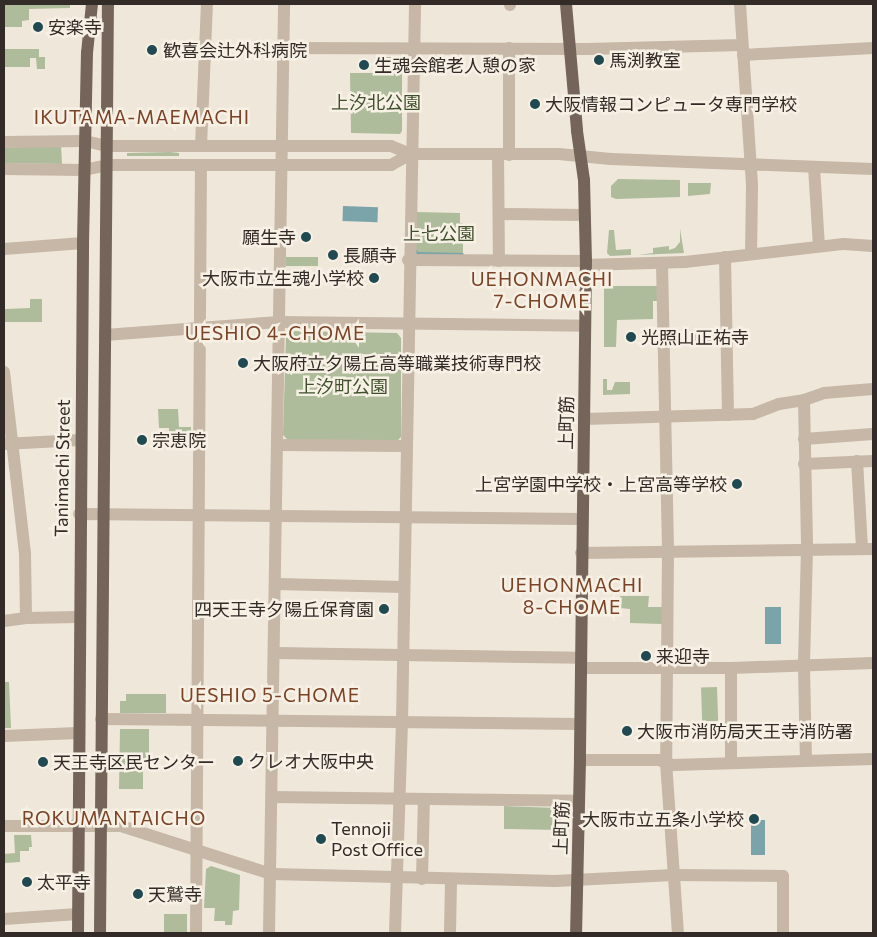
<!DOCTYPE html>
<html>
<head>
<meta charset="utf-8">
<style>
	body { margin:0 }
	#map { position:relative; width:877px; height:937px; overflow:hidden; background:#efe7d9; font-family:Commissioner,"Noto Sans JP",sans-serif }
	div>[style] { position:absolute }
	.green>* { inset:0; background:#aebc9b; transform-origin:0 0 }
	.water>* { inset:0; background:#7ba4aa; transform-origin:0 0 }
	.stream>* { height:3px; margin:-1.5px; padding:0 1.5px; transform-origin:1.5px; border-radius:1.5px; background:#7ba4aa }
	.minor>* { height:12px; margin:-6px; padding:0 6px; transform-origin:6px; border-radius:6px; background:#c6b7a7 }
	.major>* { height:12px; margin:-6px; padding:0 6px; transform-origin:6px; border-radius:6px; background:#746459 }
	.dots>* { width:14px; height:14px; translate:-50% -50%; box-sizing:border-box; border:2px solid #f7f0e5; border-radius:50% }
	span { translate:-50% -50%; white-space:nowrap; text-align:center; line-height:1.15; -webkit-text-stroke:5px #f7f0e5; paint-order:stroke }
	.poi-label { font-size:18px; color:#332b27 }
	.left { translate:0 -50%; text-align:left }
	.right { translate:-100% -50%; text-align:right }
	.park-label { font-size:18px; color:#3f4f2c }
	.street-label { font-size:18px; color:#332b27 }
	.neighbourhood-label { font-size:19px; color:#7b4226; letter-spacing:1px }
	.frame { position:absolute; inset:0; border:5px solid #332b27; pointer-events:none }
</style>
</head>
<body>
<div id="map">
	<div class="green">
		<i style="clip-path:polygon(4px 4px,70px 4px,70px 8px,29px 9px,29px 20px,22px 21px,22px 27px,4px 27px)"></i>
		<i style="clip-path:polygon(5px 49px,39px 49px,39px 57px,45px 57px,45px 69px,37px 69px,36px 58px,30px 58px,30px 67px,5px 67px)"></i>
		<i style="clip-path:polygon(378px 57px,402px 57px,402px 131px,400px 134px,351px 133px,350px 73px,378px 73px)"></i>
		<i style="clip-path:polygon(61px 145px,62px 164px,4px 163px,4px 148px)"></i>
		<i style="clip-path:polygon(170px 152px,179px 153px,179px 156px,127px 156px,127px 153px)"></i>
		<i style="clip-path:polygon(618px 179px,680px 180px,680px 197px,616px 199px,611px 197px,611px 186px)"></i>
		<i style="clip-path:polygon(688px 183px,711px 183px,710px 194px,688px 196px)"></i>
		<i style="clip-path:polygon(415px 212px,460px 213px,460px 223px,463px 223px,463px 254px,417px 253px,415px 250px)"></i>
		<i style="clip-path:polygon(680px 229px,684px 253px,638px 255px,653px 253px,653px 248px,669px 246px,669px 250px,675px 248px,680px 242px)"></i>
		<i style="clip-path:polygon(609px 230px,614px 230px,616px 250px,631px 249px,631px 255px,610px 256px,607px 253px)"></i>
		<i style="left:286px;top:257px;width:32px;height:9px"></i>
		<i style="clip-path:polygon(604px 286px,657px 286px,657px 301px,653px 301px,653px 319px,617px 320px,616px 347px,604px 347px)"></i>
		<i style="clip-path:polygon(30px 299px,42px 299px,42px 322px,5px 322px,5px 309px,30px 308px)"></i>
		<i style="clip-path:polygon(290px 331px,397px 333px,401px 338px,401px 437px,397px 441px,288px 440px,283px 435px,286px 336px)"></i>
		<i style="clip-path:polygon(603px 379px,607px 379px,607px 390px,612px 390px,615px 382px,630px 382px,630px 394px,603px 395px)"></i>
		<i style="clip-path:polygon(158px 409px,178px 409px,179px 427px,191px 427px,191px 445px,169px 445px,169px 428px,159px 428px)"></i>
		<i style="clip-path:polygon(620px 596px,649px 596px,648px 607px,663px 607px,662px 624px,630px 623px,630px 609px,620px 608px)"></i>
		<i style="clip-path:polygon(4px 682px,9px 682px,11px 728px,4px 728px)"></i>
		<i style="left:717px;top:687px;width:34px;height:16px;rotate:88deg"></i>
		<i style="clip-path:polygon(126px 694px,166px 694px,166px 713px,120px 713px,120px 701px,126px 701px)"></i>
		<i style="clip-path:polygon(120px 729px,149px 729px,149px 762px,143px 762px,143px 789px,119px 789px)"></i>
		<i style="clip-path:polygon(504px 806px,558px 808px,561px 810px,560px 830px,504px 829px)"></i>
		<i style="clip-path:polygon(14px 835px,31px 835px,32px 847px,29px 847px,29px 851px,20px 851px,20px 862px,4px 863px,4px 854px,15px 853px)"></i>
		<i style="clip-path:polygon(211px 866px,240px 875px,239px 910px,233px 911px,232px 925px,225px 925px,225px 921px,214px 921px,215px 908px,204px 908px,206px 869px)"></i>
		<i style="left:164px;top:914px;width:23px;height:19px"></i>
	</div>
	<div class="water">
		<i style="left:343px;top:206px;width:35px;height:15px;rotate:2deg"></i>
		<i style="left:765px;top:607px;width:16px;height:37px"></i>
		<i style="left:751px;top:820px;width:14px;height:35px"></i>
	</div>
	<div class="stream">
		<i style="left:415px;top:250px;width:4px;rotate:56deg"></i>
		<i style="left:417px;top:253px;width:45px;rotate:1.3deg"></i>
	</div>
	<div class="minor">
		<i style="left:740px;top:4px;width:182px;rotate:86.2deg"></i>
		<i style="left:752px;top:186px;width:68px;rotate:90.8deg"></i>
		<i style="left:510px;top:5px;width:1px;rotate:-90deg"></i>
		<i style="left:284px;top:48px;width:303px;rotate:0.2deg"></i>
		<i style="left:587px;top:49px;width:155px;rotate:-1.5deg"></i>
		<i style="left:743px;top:55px;width:130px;rotate:-3.1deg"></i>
		<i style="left:4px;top:142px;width:81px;rotate:-0.7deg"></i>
		<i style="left:85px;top:141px;width:23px;rotate:13deg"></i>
		<i style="left:107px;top:146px;width:284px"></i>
		<i style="left:391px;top:146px;width:22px;rotate:22deg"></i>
		<i style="left:411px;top:154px;width:148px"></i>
		<i style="left:559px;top:154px;width:52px;rotate:5.5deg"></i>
		<i style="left:611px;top:159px;width:262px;rotate:2.2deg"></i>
		<i style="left:201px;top:146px;width:142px;rotate:-87.6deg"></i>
		<i style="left:498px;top:154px;width:107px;rotate:89.5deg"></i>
		<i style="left:509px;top:155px;width:107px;rotate:-90deg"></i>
		<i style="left:814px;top:167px;width:79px;rotate:86.4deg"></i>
		<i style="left:4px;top:169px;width:80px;rotate:0.7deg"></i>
		<i style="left:84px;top:170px;width:24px;rotate:-12deg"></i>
		<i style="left:107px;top:165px;width:284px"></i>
		<i style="left:391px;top:165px;width:23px;rotate:-29deg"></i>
		<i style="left:499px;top:214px;width:85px;rotate:0.7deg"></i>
		<i style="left:4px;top:249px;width:79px;rotate:-4.3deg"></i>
		<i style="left:725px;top:257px;width:158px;rotate:88.9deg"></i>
		<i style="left:408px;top:260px;width:178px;rotate:0.3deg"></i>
		<i style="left:662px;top:263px;width:289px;rotate:88.8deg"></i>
		<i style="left:668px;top:552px;width:210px;rotate:90.5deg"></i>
		<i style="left:666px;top:762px;width:171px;rotate:86deg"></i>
		<i style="left:585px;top:265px;width:100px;rotate:-1.7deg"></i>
		<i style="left:685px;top:262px;width:160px;rotate:-6.5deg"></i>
		<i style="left:844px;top:244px;width:29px;rotate:4deg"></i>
		<i style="left:105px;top:335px;width:174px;rotate:-4.3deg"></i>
		<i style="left:279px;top:322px;width:306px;rotate:0.7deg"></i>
		<i style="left:664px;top:337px;width:64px;rotate:-0.9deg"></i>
		<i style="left:4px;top:372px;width:183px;rotate:83.4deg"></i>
		<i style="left:25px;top:554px;width:64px;rotate:89.1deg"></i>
		<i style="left:804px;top:400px;width:149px;rotate:88.8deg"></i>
		<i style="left:807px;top:549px;width:118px;rotate:91.5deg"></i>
		<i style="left:804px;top:667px;width:94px;rotate:88.8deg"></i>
		<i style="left:584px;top:419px;width:169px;rotate:-1.7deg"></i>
		<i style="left:753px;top:414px;width:28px;rotate:-21deg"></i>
		<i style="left:779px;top:404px;width:25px;rotate:-9deg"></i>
		<i style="left:804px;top:400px;width:21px;rotate:-19deg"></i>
		<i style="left:824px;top:393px;width:49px;rotate:-4.7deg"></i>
		<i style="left:804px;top:439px;width:69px;rotate:-4.1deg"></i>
		<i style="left:4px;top:444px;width:76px;rotate:-3deg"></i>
		<i style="left:277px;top:445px;width:129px;rotate:0.4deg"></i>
		<i style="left:857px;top:461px;width:88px;rotate:86.7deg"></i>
		<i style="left:804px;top:464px;width:69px;rotate:-2.5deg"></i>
		<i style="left:79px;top:514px;width:502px;rotate:0.57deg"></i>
		<i style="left:581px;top:553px;width:292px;rotate:-0.8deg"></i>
		<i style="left:276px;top:584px;width:128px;rotate:1.3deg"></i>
		<i style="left:4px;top:621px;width:22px;rotate:-8deg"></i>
		<i style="left:26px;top:618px;width:52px;rotate:-1.1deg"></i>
		<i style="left:275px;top:653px;width:306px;rotate:0.9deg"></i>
		<i style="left:581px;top:668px;width:150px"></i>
		<i style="left:731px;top:668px;width:142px;rotate:-2deg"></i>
		<i style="left:101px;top:719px;width:479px;rotate:0.6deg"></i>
		<i style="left:4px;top:736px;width:74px;rotate:-2.3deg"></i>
		<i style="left:580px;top:760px;width:79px"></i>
		<i style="left:659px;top:760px;width:15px;rotate:20deg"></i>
		<i style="left:673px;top:765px;width:200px;rotate:-1.7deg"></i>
		<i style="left:731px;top:762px;width:94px;rotate:-90deg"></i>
		<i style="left:272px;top:797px;width:307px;rotate:0.7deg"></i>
		<i style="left:4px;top:826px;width:117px"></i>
		<i style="left:121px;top:826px;width:157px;rotate:17.7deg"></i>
		<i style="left:271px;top:874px;width:284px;rotate:1.4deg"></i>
		<i style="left:555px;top:881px;width:118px;rotate:-2.9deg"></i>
		<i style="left:673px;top:875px;width:110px;rotate:0.5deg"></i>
		<i style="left:783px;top:876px;width:57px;rotate:90deg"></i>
		<i style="left:422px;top:879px;width:80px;rotate:-88.6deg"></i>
		<i style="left:4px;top:919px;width:74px;rotate:-3.9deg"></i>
		<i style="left:196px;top:933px;width:767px;rotate:-89.63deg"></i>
		<i style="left:269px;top:933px;width:929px;rotate:-89.07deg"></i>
		<i style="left:395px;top:933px;width:210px;rotate:-88.1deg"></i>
		<i style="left:402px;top:723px;width:719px;rotate:-88.96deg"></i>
		<i style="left:450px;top:933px;width:54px;rotate:-88.9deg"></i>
	</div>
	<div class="major">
		<i style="left:566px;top:4px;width:127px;rotate:85deg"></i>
		<i style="left:577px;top:131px;width:49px;rotate:81.9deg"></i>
		<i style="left:584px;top:180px;width:81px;rotate:88.6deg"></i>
		<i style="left:586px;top:261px;width:499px;rotate:90.7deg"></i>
		<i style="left:580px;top:760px;width:173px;rotate:91.3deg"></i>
		<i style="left:78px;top:933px;width:690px;rotate:-89.58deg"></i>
		<i style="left:83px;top:243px;width:190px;rotate:-88.8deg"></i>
		<i style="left:87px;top:53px;width:49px;rotate:-84.2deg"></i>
		<i style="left:100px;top:933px;width:929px;rotate:-89.51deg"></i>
	</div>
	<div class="dots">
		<i style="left:38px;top:27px;background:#204951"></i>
		<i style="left:152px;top:50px;background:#204951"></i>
		<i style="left:599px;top:60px;background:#204951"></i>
		<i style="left:364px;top:65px;background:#204951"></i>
		<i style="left:535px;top:104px;background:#204951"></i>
		<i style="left:306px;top:237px;background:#204951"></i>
		<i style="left:333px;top:255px;background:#204951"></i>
		<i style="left:374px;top:278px;background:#204951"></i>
		<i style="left:631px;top:337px;background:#204951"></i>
		<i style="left:243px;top:363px;background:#204951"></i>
		<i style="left:142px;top:440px;background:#204951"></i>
		<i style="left:737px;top:484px;background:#204951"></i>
		<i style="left:384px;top:609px;background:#204951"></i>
		<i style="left:646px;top:656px;background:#204951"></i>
		<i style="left:627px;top:731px;background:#204951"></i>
		<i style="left:238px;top:761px;background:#204951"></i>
		<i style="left:43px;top:762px;background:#204951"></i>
		<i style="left:754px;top:819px;background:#204951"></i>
		<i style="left:321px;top:839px;background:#204951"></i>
		<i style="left:27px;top:882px;background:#204951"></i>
		<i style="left:138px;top:894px;background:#204951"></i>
	</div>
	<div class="poi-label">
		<span class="left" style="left:48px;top:27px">安楽寺</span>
		<span class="left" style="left:163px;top:50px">歓喜会辻外科病院</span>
		<span class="left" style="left:609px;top:60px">馬渕教室</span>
		<span class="left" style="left:374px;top:65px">生魂会館老人憩の家</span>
		<span class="left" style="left:545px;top:104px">大阪情報コンピュータ専門学校</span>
		<span class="right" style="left:296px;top:237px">願生寺</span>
		<span class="left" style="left:343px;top:255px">長願寺</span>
		<span class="right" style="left:364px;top:278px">大阪市立生魂小学校</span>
		<span class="left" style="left:641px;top:337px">光照山正祐寺</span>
		<span class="left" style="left:253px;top:363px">大阪府立夕陽丘高等職業技術専門校</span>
		<span class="left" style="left:152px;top:440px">宗恵院</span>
		<span class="right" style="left:727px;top:484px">上宮学園中学校・上宮高等学校</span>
		<span class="right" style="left:374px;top:609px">四天王寺夕陽丘保育園</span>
		<span class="left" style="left:656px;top:656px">来迎寺</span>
		<span class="left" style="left:637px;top:731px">大阪市消防局天王寺消防署</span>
		<span class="left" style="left:248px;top:761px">クレオ大阪中央</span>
		<span class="left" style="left:53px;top:762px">天王寺区民センター</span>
		<span class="right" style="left:744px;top:819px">大阪市立五条小学校</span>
		<span class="left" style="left:331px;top:839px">Tennoji<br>Post Office</span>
		<span class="left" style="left:37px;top:882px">太平寺</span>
		<span class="left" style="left:148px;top:894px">天鷲寺</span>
	</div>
	<div class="park-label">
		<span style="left:376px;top:102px">上汐北公園</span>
		<span style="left:439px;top:233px">上七公園</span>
		<span style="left:343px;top:386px">上汐町公園</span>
	</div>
	<div class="street-label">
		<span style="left:566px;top:423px;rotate:-89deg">上町筋</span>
		<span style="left:62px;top:468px;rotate:-89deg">Tanimachi Street</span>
		<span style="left:561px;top:828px;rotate:-88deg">上町筋</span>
	</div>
	<div class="neighbourhood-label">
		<span style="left:142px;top:117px">IKUTAMA-MAEMACHI</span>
		<span style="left:542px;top:290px">UEHONMACHI<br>7-CHOME</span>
		<span style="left:275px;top:333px">UESHIO 4-CHOME</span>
		<span style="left:572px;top:596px">UEHONMACHI<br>8-CHOME</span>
		<span style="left:270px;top:695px">UESHIO 5-CHOME</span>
		<span style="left:114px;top:818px">ROKUMANTAICHO</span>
	</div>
	<div class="frame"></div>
</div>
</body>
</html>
